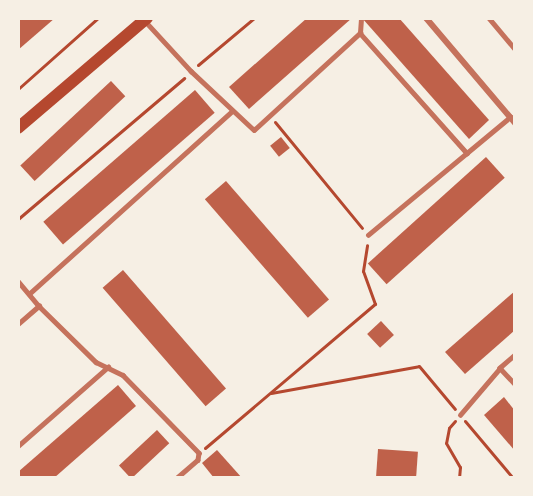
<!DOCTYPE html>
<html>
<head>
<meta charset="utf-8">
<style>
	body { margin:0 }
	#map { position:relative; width:533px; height:496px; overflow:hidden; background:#f6efe4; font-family:"Alegreya Sans",sans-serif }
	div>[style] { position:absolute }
	.building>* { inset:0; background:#bf614a; transform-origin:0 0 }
	.path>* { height:3px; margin:-1.5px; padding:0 1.5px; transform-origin:1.5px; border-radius:1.5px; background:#b5482f }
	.service>* { height:4.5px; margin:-2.25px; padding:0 2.25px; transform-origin:2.25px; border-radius:2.25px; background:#c5725c }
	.minor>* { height:6px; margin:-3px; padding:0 3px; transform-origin:3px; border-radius:3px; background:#c5725c }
	.secondary>* { height:12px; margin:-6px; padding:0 6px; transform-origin:6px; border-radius:6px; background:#b5482f }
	span { translate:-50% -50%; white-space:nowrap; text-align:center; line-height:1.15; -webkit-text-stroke:5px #f6efe4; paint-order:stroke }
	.frame { position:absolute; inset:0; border:20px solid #f6efe4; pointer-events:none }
</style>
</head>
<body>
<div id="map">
	<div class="building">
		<i style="clip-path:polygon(18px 18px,55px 18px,18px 50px)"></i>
		<i style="clip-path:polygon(307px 18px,352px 18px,249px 109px,229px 87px)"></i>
		<i style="clip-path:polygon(362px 18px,399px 18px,489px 120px,469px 139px)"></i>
		<i style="left:111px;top:81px;width:21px;height:124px;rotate:47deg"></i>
		<i style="left:195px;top:90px;width:30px;height:201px;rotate:49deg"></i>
		<i style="left:281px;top:137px;width:14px;height:14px;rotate:51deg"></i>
		<i style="left:486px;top:157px;width:28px;height:159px;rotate:48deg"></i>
		<i style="left:226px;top:181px;width:157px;height:28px;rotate:49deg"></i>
		<i style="left:123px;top:270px;width:157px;height:27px;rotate:49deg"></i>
		<i style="clip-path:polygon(515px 291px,515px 330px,465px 374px,445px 352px)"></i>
		<i style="left:381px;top:321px;width:19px;height:19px;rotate:47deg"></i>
		<i style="clip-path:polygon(118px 385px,136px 406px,54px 478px,18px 478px,18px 472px)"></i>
		<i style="clip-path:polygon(504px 397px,515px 411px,515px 451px,484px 415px)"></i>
		<i style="left:157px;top:430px;width:18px;height:52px;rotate:47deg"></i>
		<i style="left:378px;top:449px;width:40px;height:27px;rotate:4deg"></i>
		<i style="clip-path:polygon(217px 450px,242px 478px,214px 478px,202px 463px)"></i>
	</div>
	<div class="path">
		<i style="left:198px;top:65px;width:73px;rotate:-40deg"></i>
		<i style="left:18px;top:89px;width:107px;rotate:-41.6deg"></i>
		<i style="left:275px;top:122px;width:137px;rotate:50.6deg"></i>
		<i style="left:18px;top:219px;width:218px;rotate:-40.3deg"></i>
		<i style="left:271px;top:393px;width:150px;rotate:-10.3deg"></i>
		<i style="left:419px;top:366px;width:56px;rotate:50.1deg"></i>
		<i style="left:455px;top:421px;width:9px;rotate:131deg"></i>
		<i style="left:449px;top:428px;width:15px;rotate:101deg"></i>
		<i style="left:446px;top:443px;width:28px;rotate:60deg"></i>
		<i style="left:460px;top:467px;width:11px;rotate:95deg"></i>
		<i style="left:465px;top:421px;width:75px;rotate:49.9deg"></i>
		<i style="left:205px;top:448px;width:223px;rotate:-40.3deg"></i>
		<i style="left:375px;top:304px;width:35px;rotate:-110deg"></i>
		<i style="left:363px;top:271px;width:26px;rotate:-81deg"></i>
	</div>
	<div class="service">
		<i style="left:489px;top:18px;width:40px;rotate:50deg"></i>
		<i style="left:146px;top:22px;width:67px;rotate:47.4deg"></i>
		<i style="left:191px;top:71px;width:86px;rotate:43.1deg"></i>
		<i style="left:254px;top:130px;width:144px;rotate:-42.5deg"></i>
		<i style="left:360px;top:33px;width:161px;rotate:48.3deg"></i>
		<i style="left:360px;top:33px;width:15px;rotate:-86deg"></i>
		<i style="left:368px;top:235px;width:185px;rotate:-39.7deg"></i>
		<i style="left:18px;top:281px;width:33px;rotate:50deg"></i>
		<i style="left:39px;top:306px;width:80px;rotate:44.5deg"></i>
		<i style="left:96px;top:362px;width:30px;rotate:26deg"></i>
		<i style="left:123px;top:375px;width:109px;rotate:45.7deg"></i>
		<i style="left:199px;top:453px;width:7px;rotate:98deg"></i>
		<i style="left:198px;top:460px;width:28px;rotate:139deg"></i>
		<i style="left:29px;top:294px;width:273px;rotate:-42deg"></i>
		<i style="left:18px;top:324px;width:28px;rotate:-41deg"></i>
		<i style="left:515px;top:355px;width:20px;rotate:139deg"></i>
		<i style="left:500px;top:368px;width:22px;rotate:47deg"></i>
		<i style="left:460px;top:415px;width:62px;rotate:-49.6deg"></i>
		<i style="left:18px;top:446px;width:120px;rotate:-41.3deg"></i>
	</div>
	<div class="minor">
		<i style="left:426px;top:18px;width:138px;rotate:49.7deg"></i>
	</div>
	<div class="secondary">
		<i style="left:18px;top:128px;width:170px;rotate:-40.5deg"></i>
	</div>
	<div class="frame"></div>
</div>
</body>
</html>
